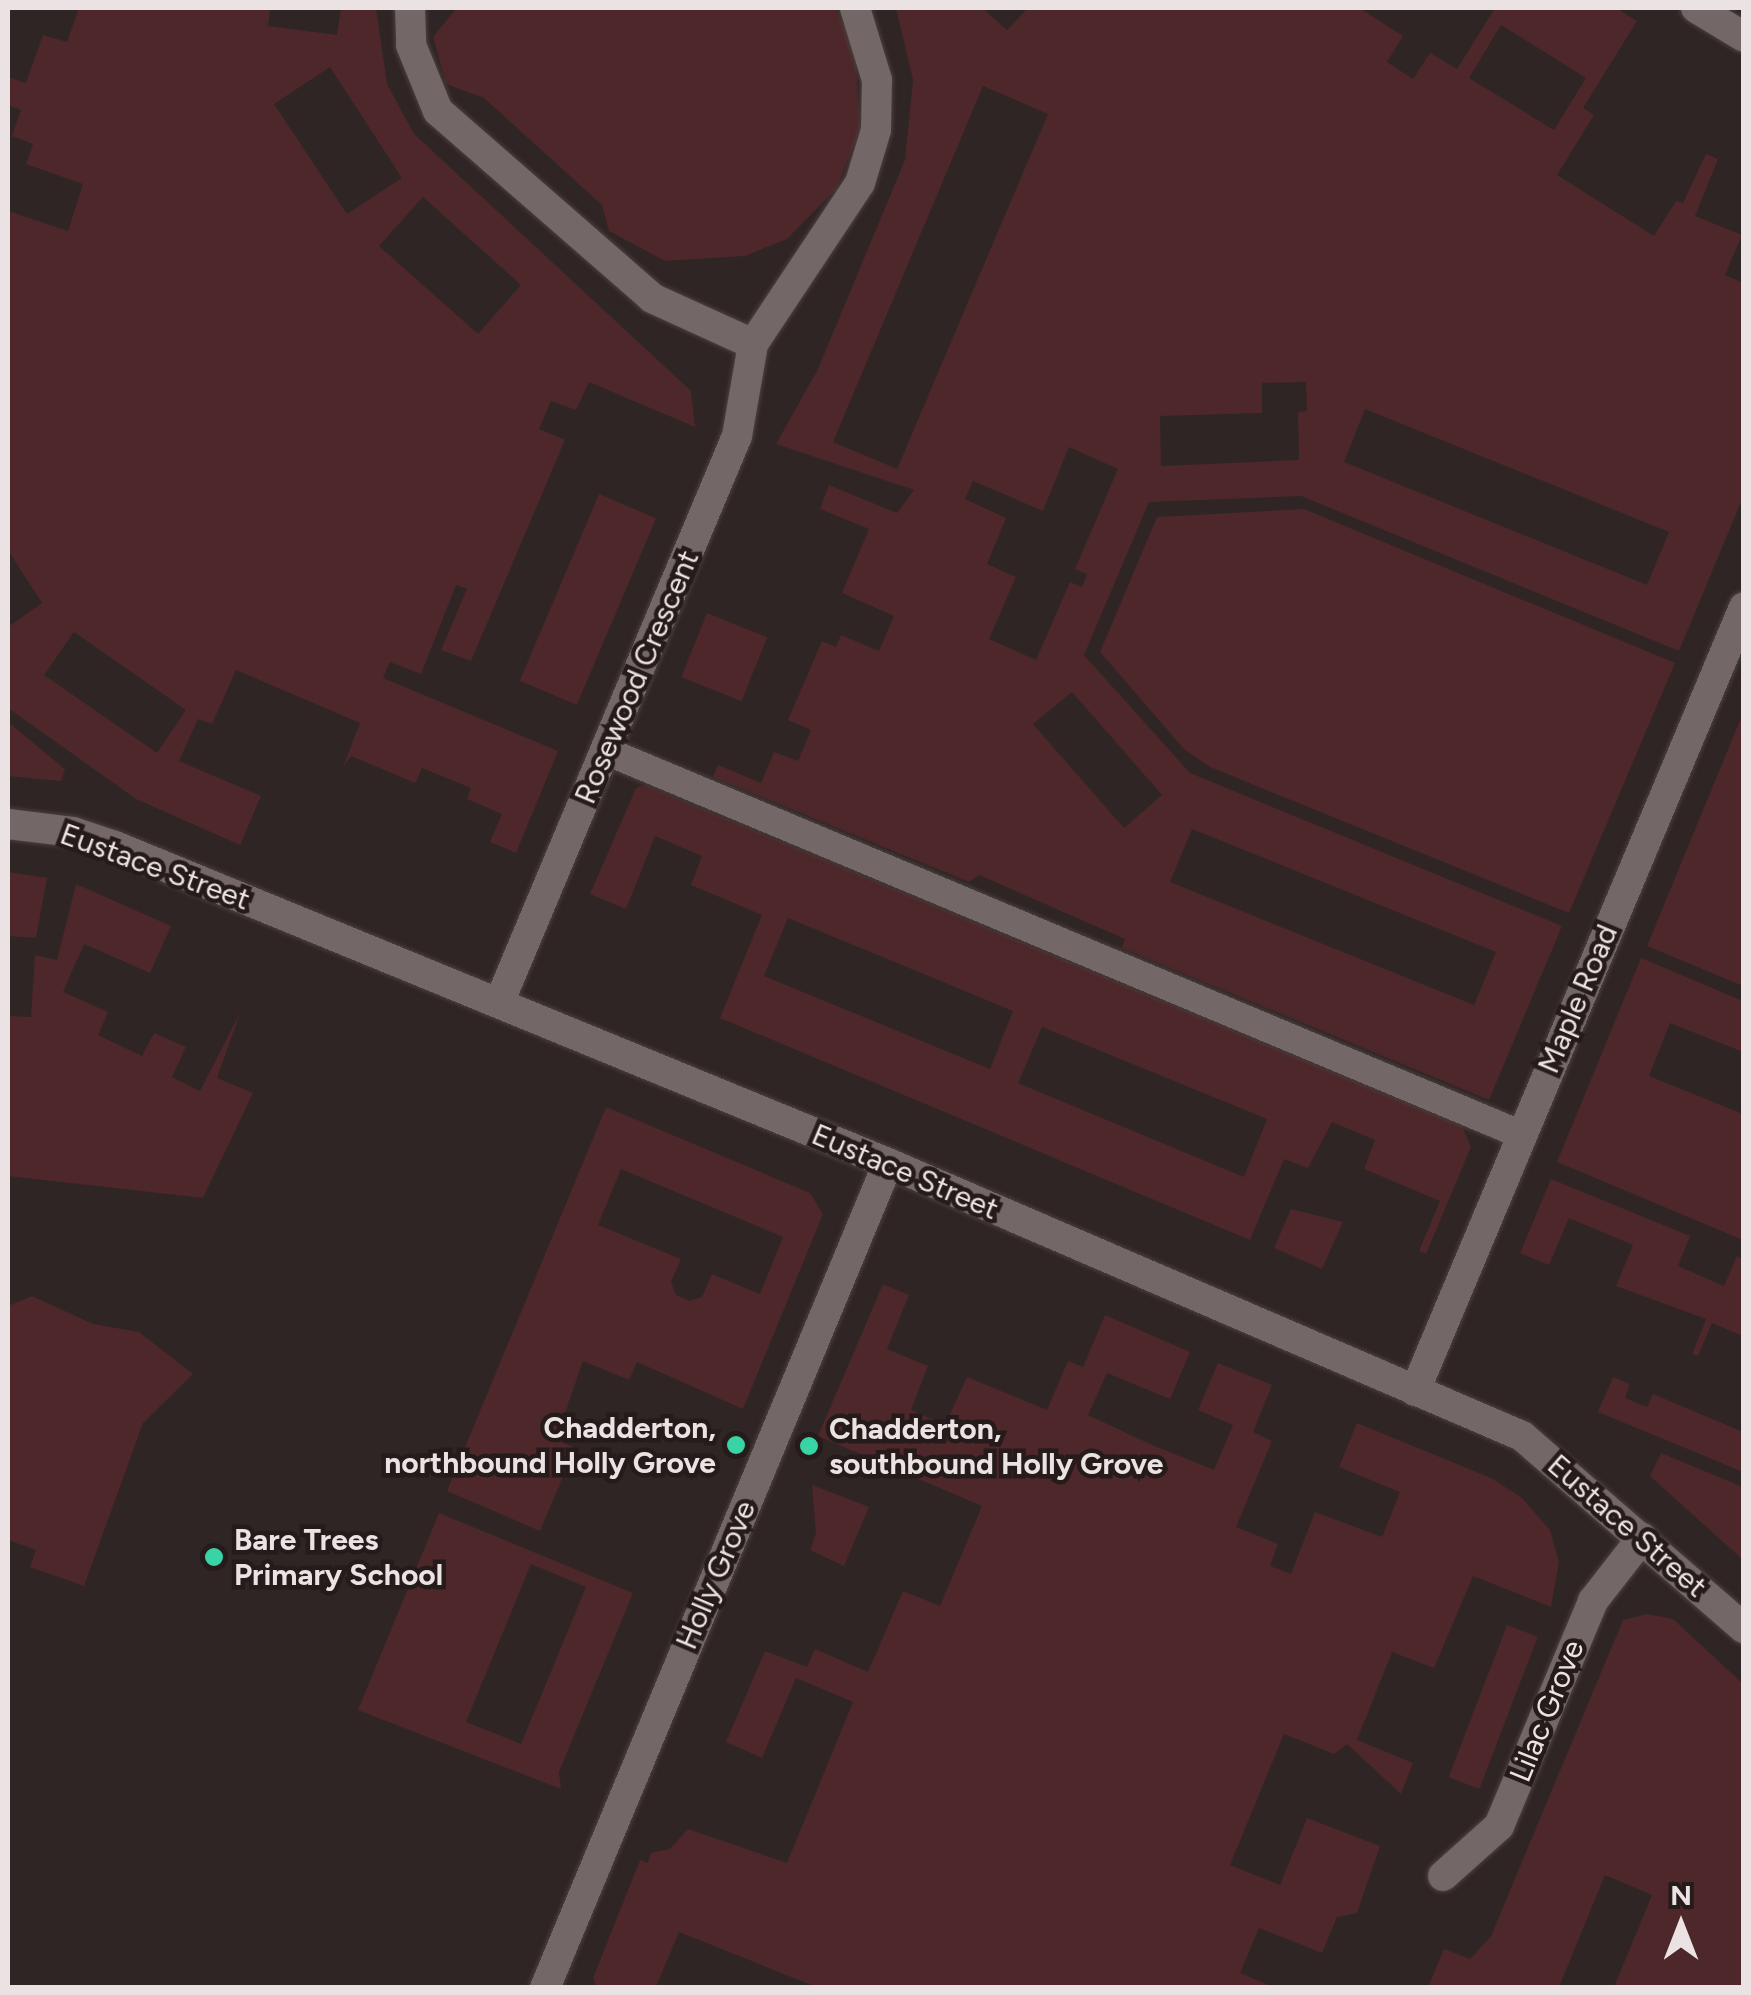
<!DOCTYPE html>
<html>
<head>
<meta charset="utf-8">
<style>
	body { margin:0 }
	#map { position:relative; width:1751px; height:1995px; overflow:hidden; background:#302525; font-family:Figtree,sans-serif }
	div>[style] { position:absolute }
	.green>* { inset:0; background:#4d2729; transform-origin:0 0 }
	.roads { filter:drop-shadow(0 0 2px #4b4141) drop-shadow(0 0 2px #4b4141) }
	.service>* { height:28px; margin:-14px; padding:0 14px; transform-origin:14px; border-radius:14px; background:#746767 }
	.minor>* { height:30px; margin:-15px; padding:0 15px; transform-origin:15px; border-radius:15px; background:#746767 }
	.dots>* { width:28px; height:28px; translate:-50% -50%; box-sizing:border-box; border:5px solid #261b1b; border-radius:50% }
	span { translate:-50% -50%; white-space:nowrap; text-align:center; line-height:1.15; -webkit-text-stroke:9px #261b1b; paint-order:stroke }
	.street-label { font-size:30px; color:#ebe3e3 }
	.poi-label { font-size:30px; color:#ebe3e3; font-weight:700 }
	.right { translate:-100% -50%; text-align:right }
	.left { translate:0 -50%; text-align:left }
	.frame { position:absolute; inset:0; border:10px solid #ebe3e3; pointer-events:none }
	.north { position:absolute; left:1631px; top:1875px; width:100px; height:100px; -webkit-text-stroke:8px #261b1b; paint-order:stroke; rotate:0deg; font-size:28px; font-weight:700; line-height:40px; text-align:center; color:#ebe3e3 }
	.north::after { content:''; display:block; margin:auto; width:35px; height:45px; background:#ebe3e3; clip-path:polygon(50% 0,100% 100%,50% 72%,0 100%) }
</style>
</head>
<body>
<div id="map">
	<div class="green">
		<i style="clip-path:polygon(evenodd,79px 8px,270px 8px,268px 26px,337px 35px,341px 8px,376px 8px,387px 84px,414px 134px,691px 391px,695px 427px,589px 382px,576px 410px,551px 401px,539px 429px,565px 440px,471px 661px,441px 650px,467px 589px,456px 585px,421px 674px,390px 662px,383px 678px,558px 751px,516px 853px,490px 842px,502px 814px,467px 799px,471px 788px,422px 768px,415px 783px,351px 756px,343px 767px,360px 723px,236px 670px,212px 724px,198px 719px,179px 761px,261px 796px,240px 845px,136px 799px,8px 708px,8px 627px,42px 603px,8px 550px,8px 211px,68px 231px,83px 184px,26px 164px,33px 144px,12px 136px,21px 110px,8px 105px,8px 77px,26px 83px,43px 35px,67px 42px,79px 8px,330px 67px,402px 178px,347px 214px,274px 104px,330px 67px,79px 8px,423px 197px,521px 285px,478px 334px,379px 246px,423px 197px,79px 8px,74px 632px,186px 710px,157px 753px,44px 675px,74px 632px)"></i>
		<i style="clip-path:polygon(457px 8px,835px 8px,855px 48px,860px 130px,836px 189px,787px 239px,745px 256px,665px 261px,609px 231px,602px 205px,484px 98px,446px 84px,433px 37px)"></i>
		<i style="clip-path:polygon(evenodd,896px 8px,982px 8px,1007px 30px,1028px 8px,1359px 8px,1403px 36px,1387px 62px,1413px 79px,1430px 53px,1457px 69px,1495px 8px,1616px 8px,1637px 21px,1583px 108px,1594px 115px,1557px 175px,1654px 236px,1676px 201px,1683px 203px,1706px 154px,1718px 159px,1695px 216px,1742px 235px,1725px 275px,1743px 283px,1743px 497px,1679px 651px,1301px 496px,1149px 502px,1084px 655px,1190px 773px,1562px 926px,1489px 1100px,1122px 948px,1125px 939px,979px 875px,969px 882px,713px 777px,718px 765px,761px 783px,774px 752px,798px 761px,811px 730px,788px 720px,822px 641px,836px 647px,841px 635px,879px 651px,894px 616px,842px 593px,869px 529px,820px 509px,829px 485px,897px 513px,914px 490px,776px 444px,818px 369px,905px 160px,913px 80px,896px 8px,1501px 25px,1586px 78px,1554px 130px,1469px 78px,1501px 25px,896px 8px,983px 86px,1048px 114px,897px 469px,833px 442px,983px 86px,896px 8px,1306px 382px,1307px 411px,1298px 412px,1299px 460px,1161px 466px,1160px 416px,1262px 413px,1262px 383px,1306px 382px,896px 8px,1365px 409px,1669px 532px,1647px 585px,1344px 462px,1365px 409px,896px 8px,1069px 447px,1118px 469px,1075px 569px,1087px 574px,1082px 587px,1070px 582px,1036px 660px,989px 639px,1016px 577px,987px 564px,1006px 518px,965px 499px,973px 481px,1043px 511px,1069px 447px,896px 8px,1072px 692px,1162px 795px,1124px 828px,1033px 724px,1072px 692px,896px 8px,1192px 829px,1496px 952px,1474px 1005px,1170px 882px,1192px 829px)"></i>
		<i style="left:599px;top:494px;width:62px;height:203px;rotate:23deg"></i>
		<i style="clip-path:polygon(1304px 509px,1675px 663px,1569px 913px,1210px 767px,1184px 749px,1100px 652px,1157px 517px)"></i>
		<i style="left:707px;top:613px;width:65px;height:69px;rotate:22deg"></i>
		<i style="clip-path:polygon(1743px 713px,1743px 986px,1647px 946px)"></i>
		<i style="clip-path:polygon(8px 722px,65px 769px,61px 781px,8px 776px)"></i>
		<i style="clip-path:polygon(evenodd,645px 785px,1462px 1126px,1471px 1147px,1426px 1254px,1419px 1251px,1440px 1201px,1364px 1169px,1375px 1140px,1332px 1122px,1308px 1168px,1284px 1159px,1250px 1240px,720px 1018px,762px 915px,691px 885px,702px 856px,655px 836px,626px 909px,590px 894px,636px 788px,645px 785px,788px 918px,1013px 1011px,990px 1069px,764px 976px,788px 918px,645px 785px,1042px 1027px,1267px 1119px,1244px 1177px,1018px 1083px,1042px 1027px)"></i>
		<i style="clip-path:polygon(8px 872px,47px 878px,36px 938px,8px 936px)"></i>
		<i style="clip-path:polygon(76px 884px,171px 926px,150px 973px,84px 944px,63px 992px,108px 1012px,98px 1035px,142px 1056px,154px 1033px,186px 1047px,172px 1077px,200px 1091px,240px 1013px,217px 1078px,253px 1093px,203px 1198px,8px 1176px,8px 1016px,31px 1017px,35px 955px,57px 960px)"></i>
		<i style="clip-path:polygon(1641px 958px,1743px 1001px,1743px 1052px,1670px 1023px,1649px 1076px,1743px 1114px,1743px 1240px,1557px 1162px)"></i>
		<i style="clip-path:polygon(evenodd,606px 1107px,810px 1193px,823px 1214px,743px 1409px,637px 1362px,629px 1380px,583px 1361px,556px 1439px,575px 1448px,540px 1531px,447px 1491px,606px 1107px,621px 1169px,783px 1237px,760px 1294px,712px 1274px,702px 1297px,690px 1301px,676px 1295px,671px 1282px,681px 1259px,598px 1225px,621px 1169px)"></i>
		<i style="clip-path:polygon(1551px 1179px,1690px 1236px,1678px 1266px,1724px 1286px,1737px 1256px,1743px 1259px,1743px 1336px,1712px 1323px,1698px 1356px,1692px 1354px,1706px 1319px,1616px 1286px,1633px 1245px,1569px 1218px,1549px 1265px,1520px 1253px)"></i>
		<i style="clip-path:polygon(1291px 1209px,1343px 1222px,1322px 1269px,1274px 1248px)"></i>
		<i style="clip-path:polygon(883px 1284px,909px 1295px,887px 1349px,928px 1366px,911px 1410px,945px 1425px,967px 1377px,1047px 1410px,1068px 1361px,1083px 1367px,1105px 1315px,1190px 1352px,1170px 1399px,1107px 1373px,1088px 1415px,1150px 1444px,1214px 1470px,1233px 1425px,1198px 1410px,1218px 1363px,1272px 1385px,1253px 1432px,1272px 1441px,1236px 1527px,1278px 1544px,1270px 1566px,1291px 1574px,1315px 1512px,1382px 1537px,1400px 1492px,1339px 1467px,1357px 1423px,1491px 1478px,1522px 1498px,1550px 1530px,1559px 1562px,1551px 1607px,1473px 1576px,1434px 1668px,1392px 1652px,1357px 1740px,1413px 1763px,1401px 1794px,1347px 1744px,1334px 1754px,1284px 1734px,1230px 1865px,1280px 1885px,1307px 1818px,1380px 1846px,1357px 1913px,1337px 1917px,1322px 1953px,1259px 1928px,1240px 1973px,1273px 1987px,816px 1987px,679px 1932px,656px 1987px,597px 1987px,593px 1978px,640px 1860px,648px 1863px,651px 1853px,670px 1849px,688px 1829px,787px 1863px,853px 1702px,796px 1678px,762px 1758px,726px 1742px,765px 1651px,807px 1667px,815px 1649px,868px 1672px,903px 1591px,940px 1606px,982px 1506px,818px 1436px)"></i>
		<i style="clip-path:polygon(32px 1296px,93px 1324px,139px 1332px,193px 1374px,143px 1423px,84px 1586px,30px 1567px,36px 1550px,8px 1540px,8px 1306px)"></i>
		<i style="clip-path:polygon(1613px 1377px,1630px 1384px,1625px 1398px,1647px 1407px,1653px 1394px,1743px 1432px,1743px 1472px,1598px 1412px)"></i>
		<i style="clip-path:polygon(1661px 1453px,1743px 1487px,1743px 1560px,1650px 1476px)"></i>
		<i style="clip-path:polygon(812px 1485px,869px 1507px,844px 1566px,810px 1550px,816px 1533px)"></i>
		<i style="clip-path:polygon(evenodd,439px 1513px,633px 1593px,559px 1772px,561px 1789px,358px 1710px,439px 1513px,531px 1564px,586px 1587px,521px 1744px,466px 1722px,531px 1564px)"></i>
		<i style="clip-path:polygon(1647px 1614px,1673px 1619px,1743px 1684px,1743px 1987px,1614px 1987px,1652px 1895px,1605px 1875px,1559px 1987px,1428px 1987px,1444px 1949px,1470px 1959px,1491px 1936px,1623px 1620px)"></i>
		<i style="left:1507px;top:1625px;width:33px;height:163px;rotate:21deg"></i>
	</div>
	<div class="roads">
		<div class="service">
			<i style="left:606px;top:751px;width:991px;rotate:22.74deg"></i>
		</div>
		<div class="minor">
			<i style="left:410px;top:8px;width:37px;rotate:88deg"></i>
			<i style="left:411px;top:45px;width:71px;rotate:67.8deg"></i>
			<i style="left:438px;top:111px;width:284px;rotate:41.1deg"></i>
			<i style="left:652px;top:298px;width:111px;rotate:24.5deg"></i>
			<i style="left:1696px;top:8px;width:56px;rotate:31.1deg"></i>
			<i style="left:8px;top:824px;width:65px;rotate:7deg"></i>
			<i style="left:73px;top:832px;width:44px;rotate:18.4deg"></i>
			<i style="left:115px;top:846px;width:835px;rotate:22.3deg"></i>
			<i style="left:888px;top:1163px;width:690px;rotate:23.3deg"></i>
			<i style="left:1522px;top:1436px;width:294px;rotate:40.9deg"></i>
			<i style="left:499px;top:1003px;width:615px;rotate:-67.23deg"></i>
			<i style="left:737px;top:436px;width:93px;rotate:-80.1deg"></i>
			<i style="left:753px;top:344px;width:193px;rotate:-56.4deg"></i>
			<i style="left:860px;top:183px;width:55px;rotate:-73.2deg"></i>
			<i style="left:876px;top:130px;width:50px;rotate:-88.9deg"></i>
			<i style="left:877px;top:80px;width:75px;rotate:-107deg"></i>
			<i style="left:1415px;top:1391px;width:850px;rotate:-67.23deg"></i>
			<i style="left:1443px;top:1876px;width:75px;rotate:-41.8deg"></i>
			<i style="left:1499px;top:1826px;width:244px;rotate:-67.3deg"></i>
			<i style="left:1593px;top:1601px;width:80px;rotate:-52.1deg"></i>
			<i style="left:545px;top:1988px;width:893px;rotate:-67.42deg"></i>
		</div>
	</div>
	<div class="dots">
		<i style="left:736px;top:1445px;background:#38d4a6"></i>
		<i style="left:809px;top:1446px;background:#38d4a6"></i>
		<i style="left:214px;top:1557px;background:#38d4a6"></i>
	</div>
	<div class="street-label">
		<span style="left:637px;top:677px;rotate:-67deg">Rosewood Crescent</span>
		<span style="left:155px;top:867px;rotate:20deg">Eustace Street</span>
		<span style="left:1578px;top:999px;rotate:-67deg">Maple Road</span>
		<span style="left:905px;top:1172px;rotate:23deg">Eustace Street</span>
		<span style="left:1627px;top:1526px;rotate:41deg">Eustace Street</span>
		<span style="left:716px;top:1575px;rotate:-67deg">Holly Grove</span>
		<span style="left:1547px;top:1711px;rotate:-68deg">Lilac Grove</span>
	</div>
	<div class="poi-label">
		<span class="right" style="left:716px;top:1445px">Chadderton,<br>northbound Holly Grove</span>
		<span class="left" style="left:829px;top:1446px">Chadderton,<br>southbound Holly Grove</span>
		<span class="left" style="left:234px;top:1557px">Bare Trees<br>Primary School</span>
	</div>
	<div class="frame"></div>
	<div class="north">N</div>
</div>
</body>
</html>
